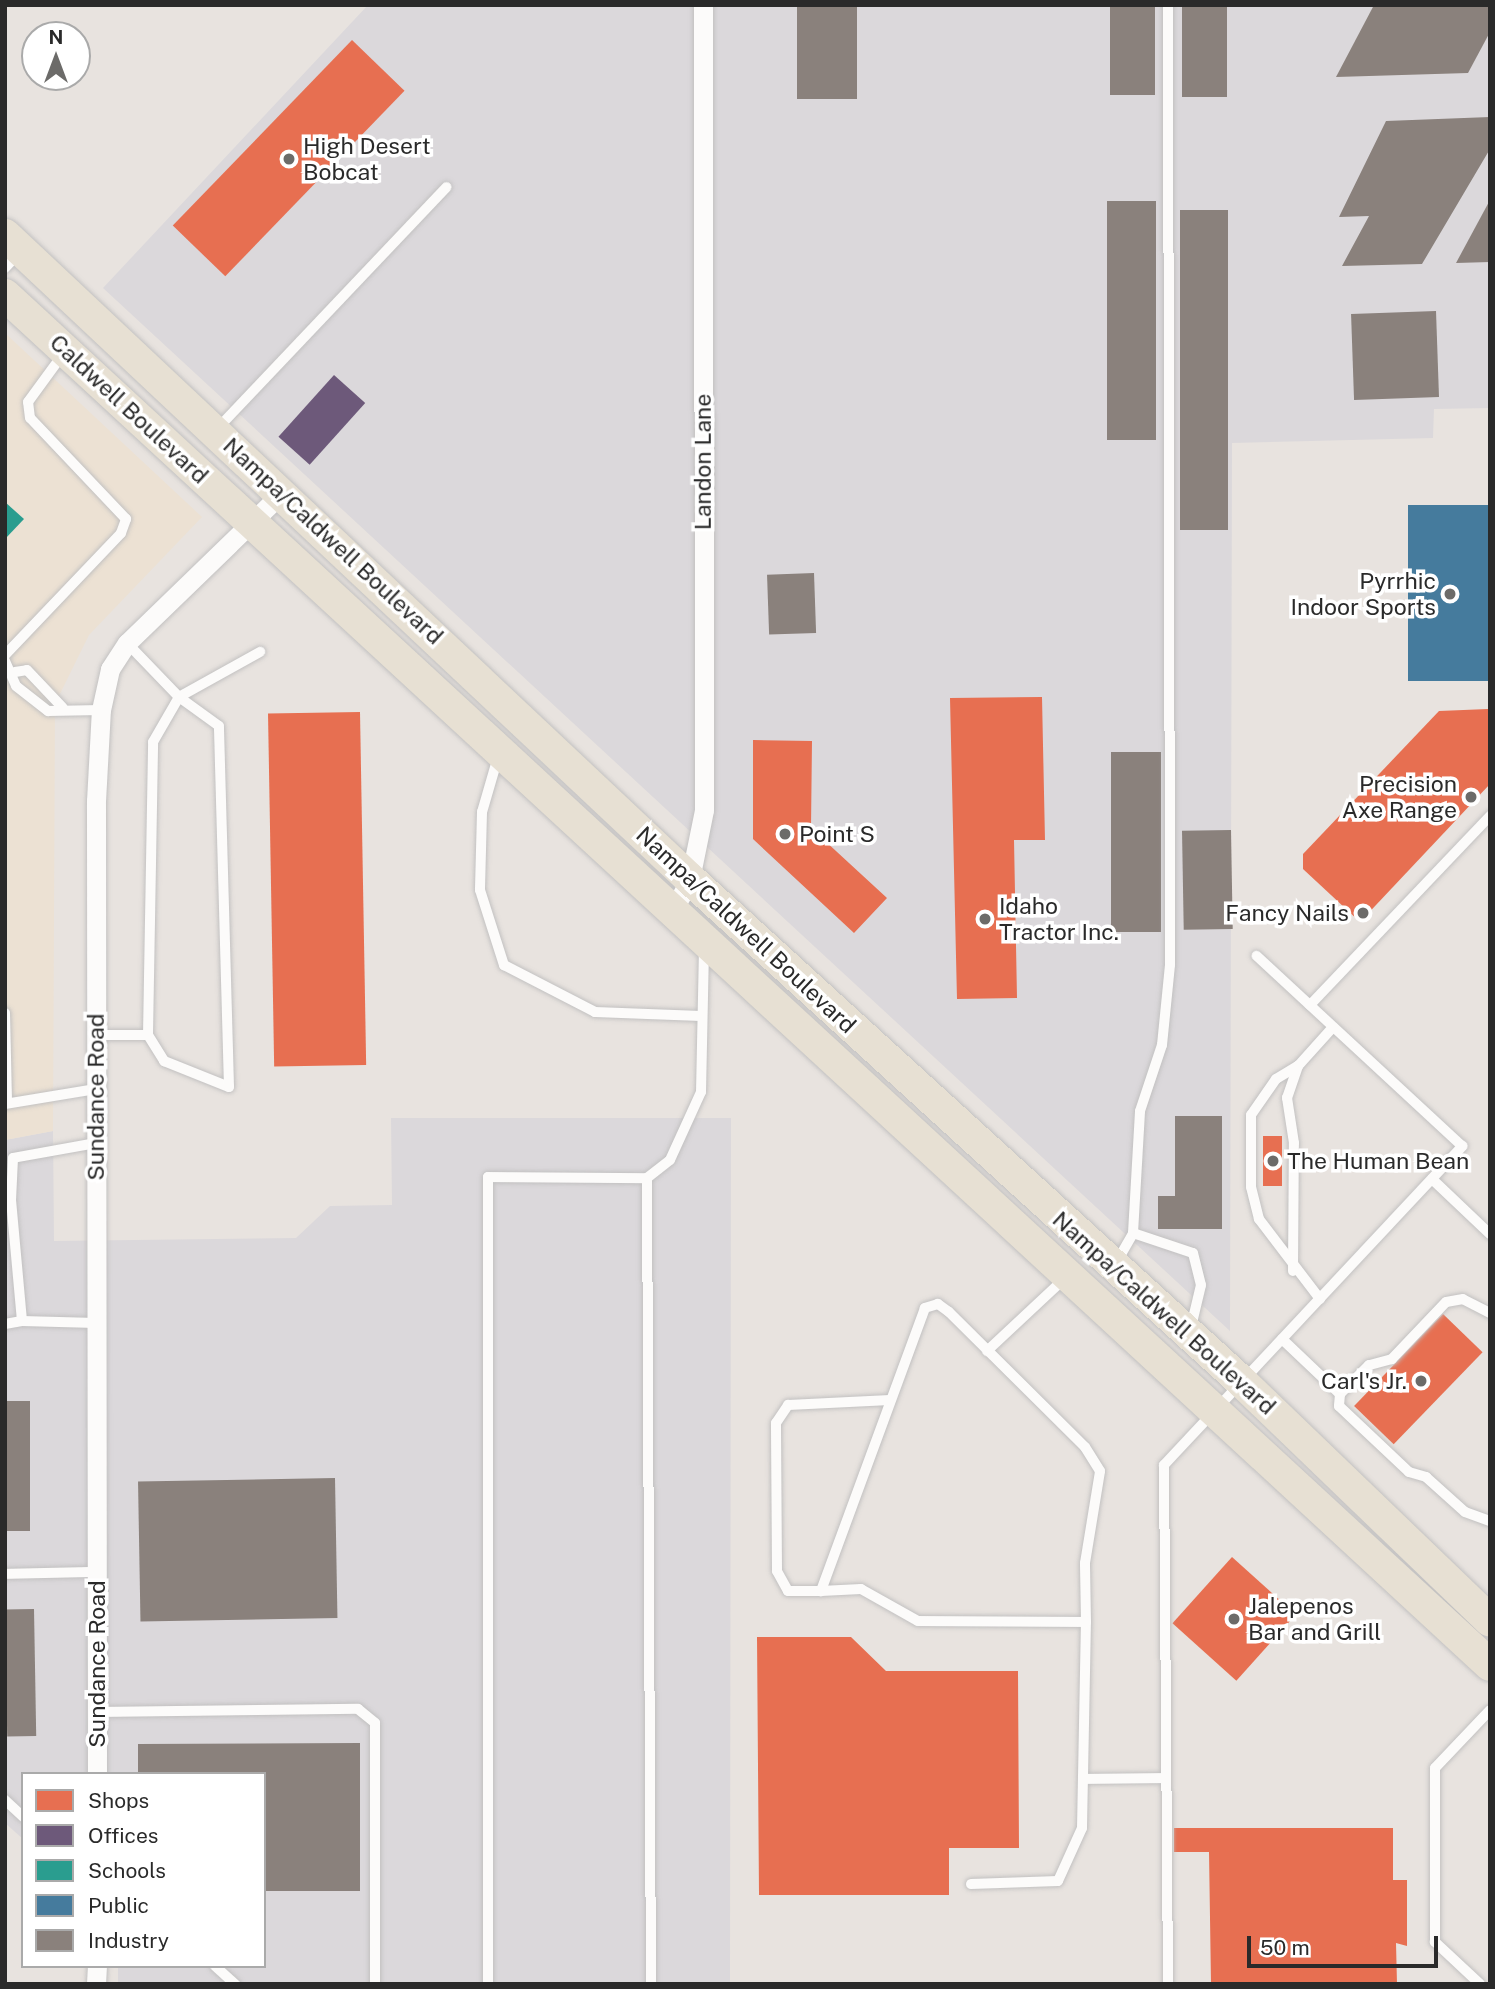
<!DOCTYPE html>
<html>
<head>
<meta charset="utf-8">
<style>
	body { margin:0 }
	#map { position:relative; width:1495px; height:1989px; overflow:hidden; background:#e8e3df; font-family:"Public Sans",sans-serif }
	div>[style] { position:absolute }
	.industrial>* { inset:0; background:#dbd8db }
	.education>* { inset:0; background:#ece1d3 }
	.shops>* { inset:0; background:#e76f51; transform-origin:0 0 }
	.offices>* { inset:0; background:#6d597a; transform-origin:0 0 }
	.schools>* { inset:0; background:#2a9d8f }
	.public>* { inset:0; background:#457b9d; transform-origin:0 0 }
	.industry>* { inset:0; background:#8a817c; transform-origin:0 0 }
	.roads { filter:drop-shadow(0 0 2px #c2c1c1) drop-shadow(0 0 2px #c2c1c1) }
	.lane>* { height:10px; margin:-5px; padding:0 5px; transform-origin:5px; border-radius:5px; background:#fcfbfa }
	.street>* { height:19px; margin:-9.5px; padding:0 9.5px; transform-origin:9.5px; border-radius:9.5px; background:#fcfbfa }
	.primary>* { height:32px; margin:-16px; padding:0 16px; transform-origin:16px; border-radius:16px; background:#e7e0d3 }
	.dots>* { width:19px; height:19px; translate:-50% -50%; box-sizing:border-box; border:4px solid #fff; border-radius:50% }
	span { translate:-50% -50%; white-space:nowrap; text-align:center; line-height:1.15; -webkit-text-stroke:7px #fff; paint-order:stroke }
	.poi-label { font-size:23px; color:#2a2a2a }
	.left { translate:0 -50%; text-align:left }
	.right { translate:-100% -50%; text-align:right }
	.street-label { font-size:23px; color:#2a2a2a }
	.frame { position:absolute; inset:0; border:7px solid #2a2a2a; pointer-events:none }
	.legend { position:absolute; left:21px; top:1772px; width:245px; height:196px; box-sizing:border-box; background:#fff; border:2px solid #aaa; margin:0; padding:9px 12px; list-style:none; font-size:21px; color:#2a2a2a }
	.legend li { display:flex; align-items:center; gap:14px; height:35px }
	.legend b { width:35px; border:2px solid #aaa }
	.north { position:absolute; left:21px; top:21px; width:70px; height:70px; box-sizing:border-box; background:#fff; border:2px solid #aaa; border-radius:50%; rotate:0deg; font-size:19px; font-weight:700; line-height:28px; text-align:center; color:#2a2a2a }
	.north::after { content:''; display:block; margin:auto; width:24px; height:32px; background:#6c6b69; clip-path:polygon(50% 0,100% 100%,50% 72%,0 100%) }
	.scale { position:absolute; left:1247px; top:1936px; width:191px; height:32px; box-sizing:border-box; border:4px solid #2a2a2a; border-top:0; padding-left:9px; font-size:21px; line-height:24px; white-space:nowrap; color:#2a2a2a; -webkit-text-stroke:5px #fff; paint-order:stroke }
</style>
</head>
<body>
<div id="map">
	<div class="industrial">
		<i style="clip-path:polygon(368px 5px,1490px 5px,1490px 408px,1434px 409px,1433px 438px,1232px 443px,1230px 1331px,103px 288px)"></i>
		<i style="clip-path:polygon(391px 1118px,731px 1118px,730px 1984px,118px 1984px,118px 1966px,264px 1966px,264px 1774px,23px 1774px,23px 1839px,5px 1823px,5px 1140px,53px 1131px,54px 1241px,296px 1238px,330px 1206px,392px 1205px)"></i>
	</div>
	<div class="education">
		<i style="clip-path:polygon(5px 333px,202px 517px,89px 635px,55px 704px,53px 1131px,5px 1140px)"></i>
	</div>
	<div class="shops">
		<i style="left:352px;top:40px;width:73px;height:258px;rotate:44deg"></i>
		<i style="clip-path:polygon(1042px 697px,1045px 840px,1014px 840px,1017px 998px,957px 999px,950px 698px)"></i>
		<i style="clip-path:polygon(1488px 709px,1490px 784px,1360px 922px,1303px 869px,1303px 854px,1439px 711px)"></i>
		<i style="left:360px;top:712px;width:353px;height:92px;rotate:89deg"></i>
		<i style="clip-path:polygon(753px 740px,812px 741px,811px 828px,887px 898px,854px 933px,753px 839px)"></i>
		<i style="left:1263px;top:1136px;width:19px;height:50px"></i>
		<i style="left:1443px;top:1314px;width:55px;height:128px;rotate:44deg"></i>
		<i style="left:1232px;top:1557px;width:86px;height:89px;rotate:42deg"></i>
		<i style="clip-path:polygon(757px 1637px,851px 1637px,886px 1671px,1018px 1671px,1019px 1848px,949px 1848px,949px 1895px,759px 1895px)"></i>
		<i style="clip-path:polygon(1174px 1828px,1393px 1828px,1393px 1880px,1407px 1880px,1407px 1946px,1396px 1943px,1397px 1984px,1211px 1984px,1209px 1852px,1174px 1852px)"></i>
	</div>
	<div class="offices">
		<i style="left:334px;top:375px;width:42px;height:83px;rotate:42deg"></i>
	</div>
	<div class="schools">
		<i style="clip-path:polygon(5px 502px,24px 519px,5px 539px)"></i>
	</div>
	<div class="public">
		<i style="left:1490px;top:505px;width:176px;height:82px;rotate:90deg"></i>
	</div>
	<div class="industry">
		<i style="left:797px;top:5px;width:60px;height:94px"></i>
		<i style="left:1110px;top:5px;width:45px;height:90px"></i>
		<i style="left:1182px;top:5px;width:45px;height:92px"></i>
		<i style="clip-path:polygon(1374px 5px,1490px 5px,1490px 32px,1468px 73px,1336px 77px)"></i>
		<i style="clip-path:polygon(1490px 117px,1490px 149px,1422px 264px,1342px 266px,1369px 216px,1339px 217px,1386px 121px)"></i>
		<i style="clip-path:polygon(1490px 200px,1490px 262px,1456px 263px)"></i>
		<i style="left:1107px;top:201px;width:49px;height:239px"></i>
		<i style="left:1180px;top:210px;width:48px;height:320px"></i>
		<i style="left:1436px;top:311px;width:86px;height:85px;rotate:88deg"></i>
		<i style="left:814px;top:573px;width:60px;height:47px;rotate:88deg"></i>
		<i style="left:1111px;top:752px;width:50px;height:180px"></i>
		<i style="left:1231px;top:830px;width:99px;height:49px;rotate:89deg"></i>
		<i style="clip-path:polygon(1175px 1116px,1222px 1116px,1222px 1229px,1158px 1229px,1158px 1196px,1175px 1196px)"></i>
		<i style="left:5px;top:1401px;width:25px;height:130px"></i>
		<i style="left:335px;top:1478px;width:140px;height:197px;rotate:89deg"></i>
		<i style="left:34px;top:1609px;width:127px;height:29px;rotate:89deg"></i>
		<i style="clip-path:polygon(360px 1743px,360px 1891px,264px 1891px,264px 1774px,138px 1774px,138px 1744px)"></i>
	</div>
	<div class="roads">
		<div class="lane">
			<i style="left:5px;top:268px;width:21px;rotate:-47deg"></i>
			<i style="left:218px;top:428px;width:332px;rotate:-46.5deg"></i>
			<i style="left:5px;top:655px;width:168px;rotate:-46.4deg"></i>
			<i style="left:121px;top:533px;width:15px;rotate:-70deg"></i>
			<i style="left:126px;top:519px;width:139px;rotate:-133.5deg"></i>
			<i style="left:30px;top:418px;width:16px;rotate:-97deg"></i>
			<i style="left:28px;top:402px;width:59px;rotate:-53.9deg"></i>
			<i style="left:5px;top:661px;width:27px;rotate:66deg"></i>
			<i style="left:16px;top:686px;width:41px;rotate:38deg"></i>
			<i style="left:48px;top:711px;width:53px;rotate:-1.1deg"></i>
			<i style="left:15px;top:672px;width:12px;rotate:-9deg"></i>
			<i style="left:27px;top:670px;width:52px;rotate:46.5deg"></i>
			<i style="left:498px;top:757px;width:57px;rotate:106.2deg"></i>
			<i style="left:482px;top:812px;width:78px;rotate:91.5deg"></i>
			<i style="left:480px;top:890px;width:79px;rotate:72.3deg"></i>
			<i style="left:504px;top:965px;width:102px;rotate:27.3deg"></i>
			<i style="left:595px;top:1012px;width:106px;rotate:2.2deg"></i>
			<i style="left:1310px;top:1005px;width:261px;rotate:-46.4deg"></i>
			<i style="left:5px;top:1013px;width:90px;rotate:88.7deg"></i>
			<i style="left:96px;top:1035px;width:52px"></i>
			<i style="left:148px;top:1035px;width:31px;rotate:58deg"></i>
			<i style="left:164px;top:1061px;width:70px;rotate:21.8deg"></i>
			<i style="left:229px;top:1087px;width:361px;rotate:-91.6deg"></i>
			<i style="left:219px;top:726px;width:49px;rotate:-144.1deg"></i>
			<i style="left:179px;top:697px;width:75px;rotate:-133.9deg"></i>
			<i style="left:148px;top:1035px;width:293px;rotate:-89deg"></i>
			<i style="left:153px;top:742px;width:52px;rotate:-60deg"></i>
			<i style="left:179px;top:697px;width:93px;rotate:-29.1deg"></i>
			<i style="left:5px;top:1104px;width:92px;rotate:-9.4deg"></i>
			<i style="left:96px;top:1143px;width:84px;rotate:169.8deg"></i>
			<i style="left:13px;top:1158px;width:42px;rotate:92.7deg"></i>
			<i style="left:11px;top:1200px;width:121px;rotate:84.8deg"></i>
			<i style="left:22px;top:1321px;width:74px;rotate:1.5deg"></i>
			<i style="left:647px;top:1178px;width:29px;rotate:-38deg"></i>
			<i style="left:670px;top:1160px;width:75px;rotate:-65.5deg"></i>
			<i style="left:701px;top:1092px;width:144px;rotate:-88.8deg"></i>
			<i style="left:1432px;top:1179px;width:80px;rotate:43.5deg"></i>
			<i style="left:1133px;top:1233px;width:63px;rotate:18.4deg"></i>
			<i style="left:1193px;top:1253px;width:33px;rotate:76deg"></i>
			<i style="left:1201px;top:1285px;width:43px;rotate:103.4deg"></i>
			<i style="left:1116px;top:1263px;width:34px;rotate:-60deg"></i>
			<i style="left:1133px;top:1233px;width:122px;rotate:-86.7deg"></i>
			<i style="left:1140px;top:1111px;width:70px;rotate:-71.6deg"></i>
			<i style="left:1162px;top:1045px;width:80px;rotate:-84.3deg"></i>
			<i style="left:1170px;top:965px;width:960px;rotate:-90.12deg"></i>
			<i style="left:1293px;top:1271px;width:128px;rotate:-89.6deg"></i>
			<i style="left:1294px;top:1143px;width:46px;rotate:-98.8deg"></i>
			<i style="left:1287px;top:1098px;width:34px;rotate:-71deg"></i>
			<i style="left:1320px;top:1299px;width:101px;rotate:-127.3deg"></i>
			<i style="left:1259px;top:1219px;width:33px;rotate:-104deg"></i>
			<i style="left:1251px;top:1187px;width:72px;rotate:-90deg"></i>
			<i style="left:1251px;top:1115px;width:44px;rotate:-55.2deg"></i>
			<i style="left:1276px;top:1079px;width:26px;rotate:-31deg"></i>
			<i style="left:1298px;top:1066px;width:52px;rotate:-48.1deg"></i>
			<i style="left:1490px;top:1313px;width:30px;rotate:-153deg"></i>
			<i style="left:1463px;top:1299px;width:17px;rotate:170deg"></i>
			<i style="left:1446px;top:1302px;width:79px;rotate:133.5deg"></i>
			<i style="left:1392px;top:1359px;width:24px;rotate:165deg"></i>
			<i style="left:1369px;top:1365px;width:41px;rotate:135deg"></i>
			<i style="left:1340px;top:1394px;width:12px;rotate:95deg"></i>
			<i style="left:1339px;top:1406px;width:96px;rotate:43.3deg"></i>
			<i style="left:1409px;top:1472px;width:18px;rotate:16deg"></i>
			<i style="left:1426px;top:1477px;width:52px;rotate:41.9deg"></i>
			<i style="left:1465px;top:1512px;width:27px;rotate:20deg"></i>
			<i style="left:5px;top:1324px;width:17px;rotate:-10deg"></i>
			<i style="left:1282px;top:1339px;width:80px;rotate:43.5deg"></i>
			<i style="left:987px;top:1351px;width:105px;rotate:-43.1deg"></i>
			<i style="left:5px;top:1574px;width:91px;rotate:-1.3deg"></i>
			<i style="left:821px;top:1591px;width:33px;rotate:180deg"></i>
			<i style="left:788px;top:1591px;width:23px;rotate:-119deg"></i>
			<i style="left:777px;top:1571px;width:148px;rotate:-90.4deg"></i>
			<i style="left:776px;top:1423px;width:22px;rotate:-56deg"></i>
			<i style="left:788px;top:1405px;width:102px;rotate:-2.8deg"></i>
			<i style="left:97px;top:1712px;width:261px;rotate:-0.7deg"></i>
			<i style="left:358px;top:1709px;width:22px;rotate:39deg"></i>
			<i style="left:375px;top:1723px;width:261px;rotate:90deg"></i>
			<i style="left:1083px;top:1779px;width:82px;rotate:-0.7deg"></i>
			<i style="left:5px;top:1800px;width:25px;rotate:43deg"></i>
			<i style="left:971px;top:1884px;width:87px;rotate:-2deg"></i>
			<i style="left:1058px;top:1881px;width:58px;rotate:-65.6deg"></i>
			<i style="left:1082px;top:1828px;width:206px;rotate:-88.9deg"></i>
			<i style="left:1086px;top:1622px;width:59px;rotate:-91deg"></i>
			<i style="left:1085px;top:1563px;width:93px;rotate:-80.7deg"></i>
			<i style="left:1100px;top:1471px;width:28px;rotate:-122deg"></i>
			<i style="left:1085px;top:1447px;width:192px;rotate:-135.2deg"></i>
			<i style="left:949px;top:1312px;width:14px;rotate:-144deg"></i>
			<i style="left:938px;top:1304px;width:14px;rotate:163deg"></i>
			<i style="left:925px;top:1308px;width:302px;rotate:110.2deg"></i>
			<i style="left:821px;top:1591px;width:40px;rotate:-2.9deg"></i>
			<i style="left:861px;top:1589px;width:65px;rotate:29.3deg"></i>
			<i style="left:918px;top:1621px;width:168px;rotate:0.3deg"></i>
			<i style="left:215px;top:1966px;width:27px;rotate:42deg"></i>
			<i style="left:488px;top:1984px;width:807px;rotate:-90deg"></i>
			<i style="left:488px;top:1177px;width:159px;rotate:0.4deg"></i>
			<i style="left:647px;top:1178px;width:806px;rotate:89.72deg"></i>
			<i style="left:1168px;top:1984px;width:519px;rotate:-90.44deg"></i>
			<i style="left:1164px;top:1465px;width:437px;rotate:-46.9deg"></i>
			<i style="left:1462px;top:1146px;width:280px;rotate:-137.2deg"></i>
			<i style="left:1480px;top:1984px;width:62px;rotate:-137deg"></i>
			<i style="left:1435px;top:1942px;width:174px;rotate:-90deg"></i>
			<i style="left:1435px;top:1768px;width:80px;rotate:-46.5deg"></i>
		</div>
		<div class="street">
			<i style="left:672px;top:912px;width:38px;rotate:-61deg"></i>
			<i style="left:690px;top:879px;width:70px;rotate:-78.5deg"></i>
			<i style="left:704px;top:810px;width:805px;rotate:-90.07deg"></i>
			<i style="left:97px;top:1774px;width:973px;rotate:-90.06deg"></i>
			<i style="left:96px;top:801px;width:91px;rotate:-86.9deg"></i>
			<i style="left:101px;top:710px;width:42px;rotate:-77.6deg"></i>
			<i style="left:110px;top:669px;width:31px;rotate:-57deg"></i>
			<i style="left:127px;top:643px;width:216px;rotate:-44.1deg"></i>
			<i style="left:96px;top:1984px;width:18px;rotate:-87deg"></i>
		</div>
		<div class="primary">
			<i style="left:5px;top:235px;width:940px;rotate:43.23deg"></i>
			<i style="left:690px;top:879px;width:747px;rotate:42.34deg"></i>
			<i style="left:1242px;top:1382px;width:344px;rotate:43.9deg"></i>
			<i style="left:5px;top:295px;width:2020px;rotate:42.69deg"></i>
		</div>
	</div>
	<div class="dots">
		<i style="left:289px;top:159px;background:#6c6b69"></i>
		<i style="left:1450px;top:594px;background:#6c6b69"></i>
		<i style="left:1471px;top:797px;background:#6c6b69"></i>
		<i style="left:785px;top:834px;background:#6c6b69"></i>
		<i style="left:1363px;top:913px;background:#6c6b69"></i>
		<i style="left:985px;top:919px;background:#6c6b69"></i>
		<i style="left:1273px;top:1161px;background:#6c6b69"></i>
		<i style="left:1421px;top:1381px;background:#6c6b69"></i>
		<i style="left:1234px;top:1619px;background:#6c6b69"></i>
	</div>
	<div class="poi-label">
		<span class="left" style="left:303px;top:159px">High Desert<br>Bobcat</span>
		<span class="right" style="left:1436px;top:594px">Pyrrhic<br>Indoor Sports</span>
		<span class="right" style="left:1457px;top:797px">Precision<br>Axe Range</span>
		<span class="left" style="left:799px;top:834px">Point S</span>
		<span class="left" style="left:999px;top:919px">Idaho<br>Tractor Inc.</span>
		<span class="right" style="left:1349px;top:913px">Fancy Nails</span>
		<span class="left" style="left:1287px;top:1161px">The Human Bean</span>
		<span class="right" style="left:1407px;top:1381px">Carl's Jr.</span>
		<span class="left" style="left:1248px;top:1619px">Jalepenos<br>Bar and Grill</span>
	</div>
	<div class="street-label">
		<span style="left:129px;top:409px;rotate:43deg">Caldwell Boulevard</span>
		<span style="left:703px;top:462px;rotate:-90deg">Landon Lane</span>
		<span style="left:333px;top:541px;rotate:43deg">Nampa/Caldwell Boulevard</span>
		<span style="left:746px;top:930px;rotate:43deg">Nampa/Caldwell Boulevard</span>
		<span style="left:96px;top:1097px;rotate:-90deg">Sundance Road</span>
		<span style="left:1164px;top:1313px;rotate:42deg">Nampa/Caldwell Boulevard</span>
		<span style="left:97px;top:1664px;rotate:-90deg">Sundance Road</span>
	</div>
	<div class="frame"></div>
	<ul class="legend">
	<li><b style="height:19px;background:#e76f51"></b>Shops</li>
	<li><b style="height:19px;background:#6d597a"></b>Offices</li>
	<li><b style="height:19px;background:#2a9d8f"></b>Schools</li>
	<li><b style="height:19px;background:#457b9d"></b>Public</li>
	<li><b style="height:19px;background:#8a817c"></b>Industry</li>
	</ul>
	<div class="north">N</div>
	<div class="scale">50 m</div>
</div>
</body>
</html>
